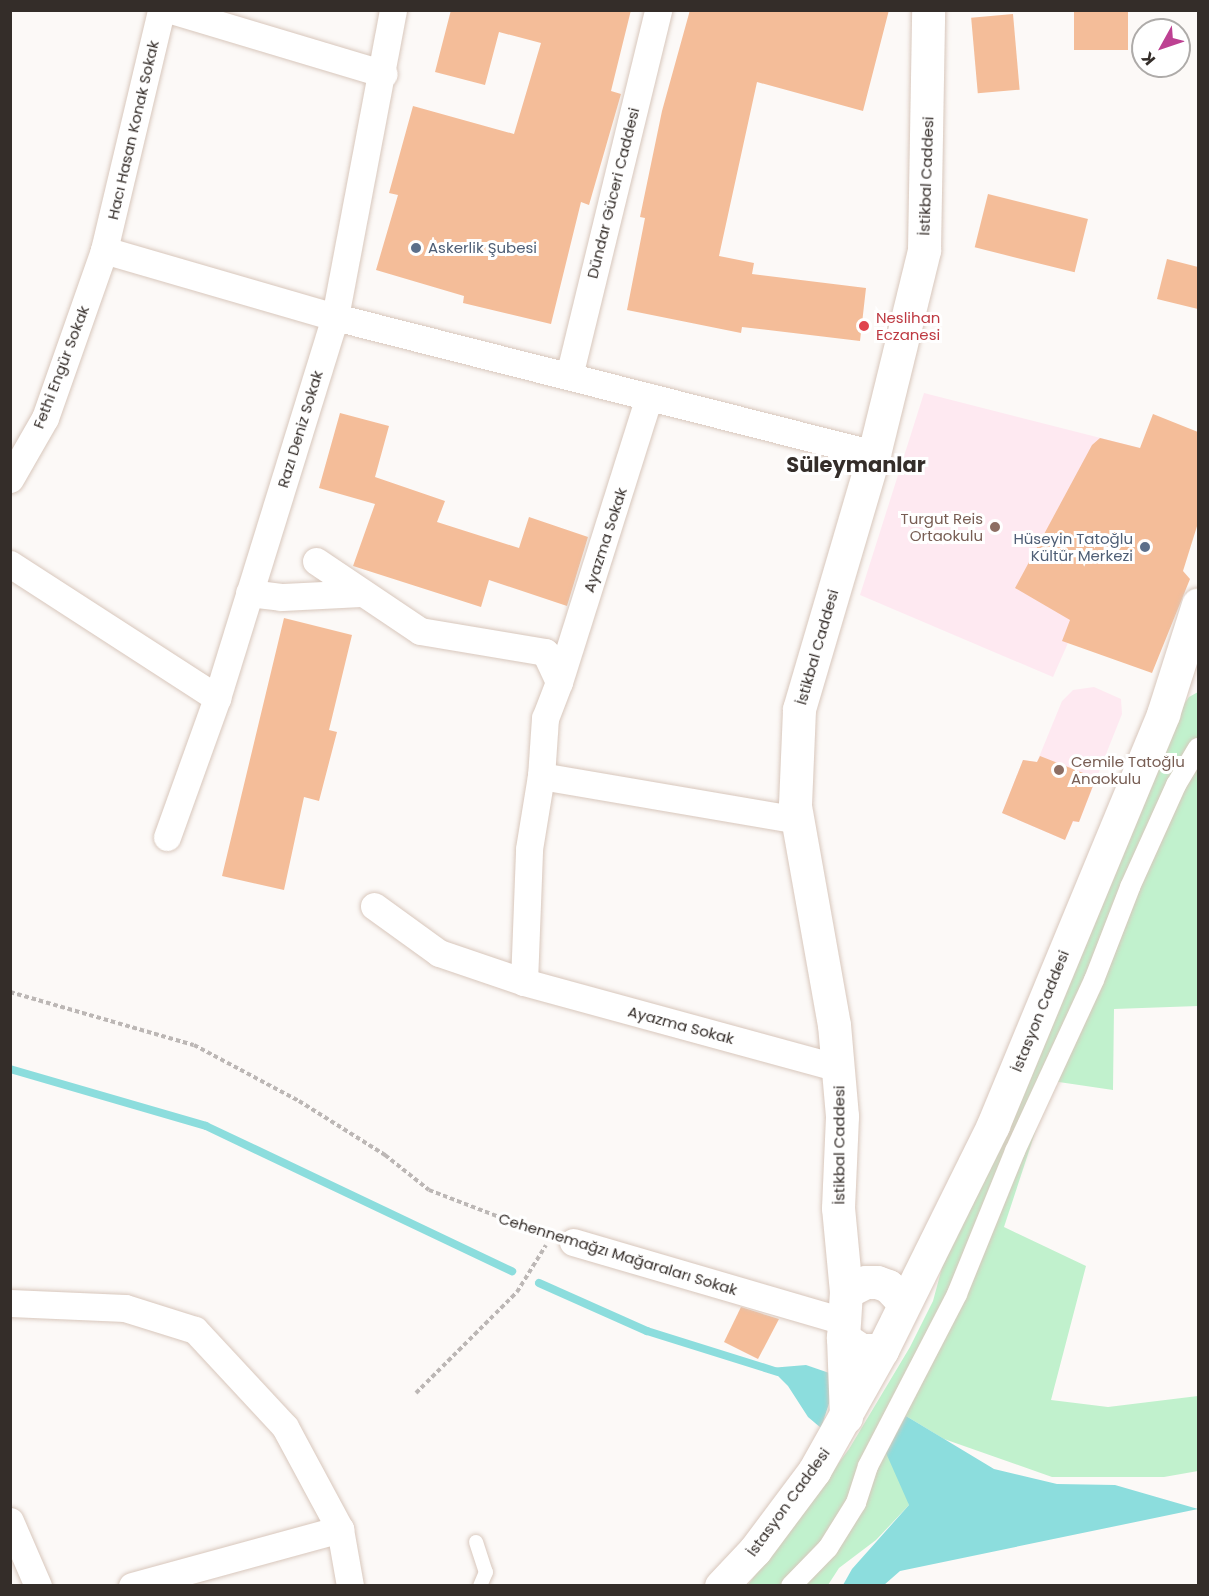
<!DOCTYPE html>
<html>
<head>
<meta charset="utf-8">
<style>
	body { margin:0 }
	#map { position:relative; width:1209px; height:1596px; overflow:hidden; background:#fcf9f7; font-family:Poppins,sans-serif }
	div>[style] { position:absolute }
	.education>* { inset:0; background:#fee9f1 }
	.green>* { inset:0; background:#c1f1cd }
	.water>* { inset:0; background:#8cdddd }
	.stream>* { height:8px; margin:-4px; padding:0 4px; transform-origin:4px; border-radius:4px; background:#8cdddd }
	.building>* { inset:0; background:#f4bd99; transform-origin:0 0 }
	.path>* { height:4px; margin-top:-2px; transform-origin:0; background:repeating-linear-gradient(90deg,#bcb7b5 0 4.5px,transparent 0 7.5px) }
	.roads { filter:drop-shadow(0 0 2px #d8c7bc) drop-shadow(0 0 2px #d8c7bc) }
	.service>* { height:14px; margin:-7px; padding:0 7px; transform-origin:7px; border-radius:7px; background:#fff }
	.pedestrian>* { height:20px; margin:-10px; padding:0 10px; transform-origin:10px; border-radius:10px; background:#fff }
	.minor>* { height:27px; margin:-13.5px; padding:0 13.5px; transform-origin:13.5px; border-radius:13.5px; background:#fff }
	.tertiary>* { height:33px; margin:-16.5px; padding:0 16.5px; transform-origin:16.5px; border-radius:16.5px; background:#fff }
	.secondary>* { height:33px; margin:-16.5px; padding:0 16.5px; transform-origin:16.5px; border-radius:16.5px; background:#fff }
	.dots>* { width:16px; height:16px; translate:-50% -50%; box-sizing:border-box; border:3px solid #fff; border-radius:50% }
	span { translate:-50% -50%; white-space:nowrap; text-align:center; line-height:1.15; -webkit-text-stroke:6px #fff; paint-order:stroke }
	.street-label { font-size:15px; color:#342d29 }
	.service-label { font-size:15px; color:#4e5e75 }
	.left { translate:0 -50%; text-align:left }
	.right { translate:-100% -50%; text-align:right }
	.health-label { font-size:15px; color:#be3a42 }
	.education-label { font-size:15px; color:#785e54 }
	.district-label { font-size:21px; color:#342d29; font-weight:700 }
	.frame { position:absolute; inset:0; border:12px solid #342d29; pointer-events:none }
	.north { position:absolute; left:1131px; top:18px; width:60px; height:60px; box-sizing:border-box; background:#fff; border:2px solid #aeaba9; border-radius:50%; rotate:230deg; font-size:16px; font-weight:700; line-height:24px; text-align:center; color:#342d29 }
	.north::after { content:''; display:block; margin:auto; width:21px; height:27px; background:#bd4192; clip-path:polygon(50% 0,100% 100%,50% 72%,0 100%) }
</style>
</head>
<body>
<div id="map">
	<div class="education">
		<i style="clip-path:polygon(924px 393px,1140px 448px,1063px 641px,1068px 643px,1053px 677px,860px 595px)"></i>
		<i style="clip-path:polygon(1094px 687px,1121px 699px,1122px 714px,1079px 822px,1073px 822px,1065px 840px,1002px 813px,1023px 760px,1037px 762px,1062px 701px,1073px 690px)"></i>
	</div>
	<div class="green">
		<i style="clip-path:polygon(1198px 692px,1198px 1006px,1114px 1009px,1113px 1090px,1052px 1081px,1004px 1227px,1086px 1266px,1051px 1400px,1108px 1407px,1198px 1396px,1198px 1471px,1164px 1477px,1052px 1477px,944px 1439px,906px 1416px,899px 1459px,909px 1505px,876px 1540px,839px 1568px,828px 1585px,747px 1586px,849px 1449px,910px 1347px,933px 1301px,947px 1249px,1160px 737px,1189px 697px)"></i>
	</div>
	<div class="water">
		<i style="clip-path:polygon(806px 1365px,838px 1376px,821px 1428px,808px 1417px,788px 1386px,770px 1368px)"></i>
		<i style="clip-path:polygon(906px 1416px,994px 1469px,1057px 1484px,1115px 1485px,1198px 1509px,900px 1571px,884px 1585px,843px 1585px,852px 1569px,909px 1505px,886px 1453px)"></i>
	</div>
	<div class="stream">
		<i style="left:10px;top:1069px;width:204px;rotate:16.2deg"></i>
		<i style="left:206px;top:1126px;width:339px;rotate:25.4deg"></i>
		<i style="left:539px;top:1283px;width:118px;rotate:24deg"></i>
		<i style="left:647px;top:1331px;width:137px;rotate:17.4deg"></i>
	</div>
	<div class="building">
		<i style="clip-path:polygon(451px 10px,631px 10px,611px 91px,621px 94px,589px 205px,581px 202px,551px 324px,463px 303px,464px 296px,376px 270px,398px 195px,389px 193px,413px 106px,514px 134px,541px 43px,499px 32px,485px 85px,435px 72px)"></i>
		<i style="clip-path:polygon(690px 10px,889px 10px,863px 111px,757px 82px,719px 256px,754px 263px,752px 274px,866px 288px,860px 341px,742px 327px,741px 333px,627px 310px,645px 218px,640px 217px,662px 111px)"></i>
		<i style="left:1074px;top:10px;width:54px;height:40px"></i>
		<i style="left:1013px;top:14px;width:76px;height:42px;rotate:85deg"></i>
		<i style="left:988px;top:194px;width:103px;height:55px;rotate:14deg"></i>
		<i style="clip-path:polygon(1167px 259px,1198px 267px,1198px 309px,1157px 299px)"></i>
		<i style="clip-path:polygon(340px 413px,389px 426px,375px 477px,445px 501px,437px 522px,519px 548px,529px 517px,588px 537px,567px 606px,489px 580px,481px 607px,353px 566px,375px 504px,319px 488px)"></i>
		<i style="clip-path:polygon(1153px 414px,1198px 432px,1198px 523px,1183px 571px,1190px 579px,1152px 673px,1062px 641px,1070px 620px,1015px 588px,1092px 445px,1100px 438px,1140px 448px)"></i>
		<i style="clip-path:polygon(284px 618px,352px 635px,329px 730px,337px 732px,319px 801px,304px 797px,284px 890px,222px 876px)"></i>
		<i style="clip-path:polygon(1040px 756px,1096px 778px,1079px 822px,1073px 821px,1065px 840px,1002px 813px,1023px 760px,1037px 762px)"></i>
		<i style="clip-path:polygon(741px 1307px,779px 1319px,758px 1359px,724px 1342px)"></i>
	</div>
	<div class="path">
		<i style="left:10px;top:992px;width:191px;rotate:16.1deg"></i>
		<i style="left:194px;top:1045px;width:119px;rotate:28.1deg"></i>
		<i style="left:299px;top:1101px;width:102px;rotate:32.1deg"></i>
		<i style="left:385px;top:1155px;width:56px;rotate:38.5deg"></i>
		<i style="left:429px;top:1190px;width:129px;rotate:21deg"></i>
		<i style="left:416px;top:1393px;width:143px;rotate:-45deg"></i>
		<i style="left:517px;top:1292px;width:55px;rotate:-58.3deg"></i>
	</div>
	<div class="roads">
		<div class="service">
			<i style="left:476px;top:1542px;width:32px;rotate:72deg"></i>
			<i style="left:486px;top:1572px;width:15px;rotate:113deg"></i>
		</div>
		<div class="pedestrian">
			<i style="left:791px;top:1586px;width:53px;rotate:-45.8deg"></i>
			<i style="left:828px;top:1548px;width:53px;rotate:-58.1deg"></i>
			<i style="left:856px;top:1503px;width:39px;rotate:-72deg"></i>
			<i style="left:868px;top:1466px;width:194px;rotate:-62.6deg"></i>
			<i style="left:957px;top:1294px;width:154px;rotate:-67.9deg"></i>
			<i style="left:1015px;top:1151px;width:188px;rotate:-65.2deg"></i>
			<i style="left:1094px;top:980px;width:100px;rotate:-68.8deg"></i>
			<i style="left:1130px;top:887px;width:112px;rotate:-65.7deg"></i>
			<i style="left:1176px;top:785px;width:43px;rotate:-59.3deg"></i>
		</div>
		<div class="minor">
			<i style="left:171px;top:10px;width:222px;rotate:16.7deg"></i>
			<i style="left:104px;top:250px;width:241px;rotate:16.2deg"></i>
			<i style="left:335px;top:317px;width:556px;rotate:14.26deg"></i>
			<i style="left:569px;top:376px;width:377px;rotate:-76.3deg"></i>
			<i style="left:10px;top:479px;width:70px;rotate:-60.2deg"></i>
			<i style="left:45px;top:418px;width:178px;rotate:-70.6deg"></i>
			<i style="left:104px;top:250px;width:247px;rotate:-76.6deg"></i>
			<i style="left:316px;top:561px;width:125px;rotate:33.9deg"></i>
			<i style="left:420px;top:631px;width:127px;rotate:9.5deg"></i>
			<i style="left:545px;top:652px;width:33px;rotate:65deg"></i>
			<i style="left:559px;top:682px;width:39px;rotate:111deg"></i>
			<i style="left:545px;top:718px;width:58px;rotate:93.9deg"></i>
			<i style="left:10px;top:564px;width:247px;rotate:32.9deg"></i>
			<i style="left:249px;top:593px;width:32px;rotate:7deg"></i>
			<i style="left:281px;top:597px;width:81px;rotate:-2.8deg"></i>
			<i style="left:559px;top:682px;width:299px;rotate:-72.5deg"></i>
			<i style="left:167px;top:837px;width:148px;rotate:-70.2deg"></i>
			<i style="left:217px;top:698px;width:399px;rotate:-72.8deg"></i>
			<i style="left:335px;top:317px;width:312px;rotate:-79.3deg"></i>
			<i style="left:374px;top:906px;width:80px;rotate:35.9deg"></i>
			<i style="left:439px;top:953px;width:90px;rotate:18.8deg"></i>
			<i style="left:524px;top:982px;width:326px;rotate:15.3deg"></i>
			<i style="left:524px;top:982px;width:133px;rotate:-87.8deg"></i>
			<i style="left:529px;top:849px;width:74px;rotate:-80.7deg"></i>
			<i style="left:541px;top:776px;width:261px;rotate:9.7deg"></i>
			<i style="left:573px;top:1242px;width:282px;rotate:16.3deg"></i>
			<i style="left:10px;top:1303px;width:115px;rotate:2.5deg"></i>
			<i style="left:125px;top:1308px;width:73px;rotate:17.4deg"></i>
			<i style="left:195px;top:1330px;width:132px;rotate:47.1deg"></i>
			<i style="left:285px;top:1427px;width:116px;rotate:61.7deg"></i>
			<i style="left:340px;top:1529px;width:58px;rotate:80deg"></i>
			<i style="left:10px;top:1521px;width:71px;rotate:66.7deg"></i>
			<i style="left:132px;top:1586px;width:216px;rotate:-15.3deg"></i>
		</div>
		<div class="tertiary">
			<i style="left:846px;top:1292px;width:84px;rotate:-95.4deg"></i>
			<i style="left:838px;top:1208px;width:92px;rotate:-87.5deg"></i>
			<i style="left:842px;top:1116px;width:91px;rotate:-95deg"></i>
			<i style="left:834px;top:1025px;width:223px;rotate:-100.1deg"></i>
			<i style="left:795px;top:805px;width:96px;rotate:-87.6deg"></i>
			<i style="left:799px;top:709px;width:266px;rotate:-73.6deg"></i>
			<i style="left:874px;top:454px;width:210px;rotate:-76.2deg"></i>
			<i style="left:924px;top:250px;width:240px;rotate:-89deg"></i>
			<i style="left:843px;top:1338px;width:79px;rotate:87.8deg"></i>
			<i style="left:882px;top:1350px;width:21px;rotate:180deg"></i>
			<i style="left:861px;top:1350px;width:22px;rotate:-146deg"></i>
			<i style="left:843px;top:1338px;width:46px;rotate:-86.3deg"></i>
			<i style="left:846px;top:1292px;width:22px;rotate:-27deg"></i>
			<i style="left:866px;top:1282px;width:11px"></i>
			<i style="left:877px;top:1282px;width:12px;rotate:20deg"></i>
			<i style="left:888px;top:1286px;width:22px;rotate:47deg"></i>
		</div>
		<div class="secondary">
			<i style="left:721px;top:1586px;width:50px;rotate:-46.6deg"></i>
			<i style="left:755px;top:1550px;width:99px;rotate:-53.2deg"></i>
			<i style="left:814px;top:1471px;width:139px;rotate:-60.7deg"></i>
			<i style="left:882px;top:1350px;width:251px;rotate:-63.7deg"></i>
			<i style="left:993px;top:1125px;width:445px;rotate:-67.5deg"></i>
			<i style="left:1163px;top:714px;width:115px;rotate:-72.3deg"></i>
		</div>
	</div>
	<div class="dots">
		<i style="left:416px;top:248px;background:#5c6f8a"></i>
		<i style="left:864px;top:326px;background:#e0444e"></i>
		<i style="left:995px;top:527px;background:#8d6e63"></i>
		<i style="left:1145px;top:547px;background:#5c6f8a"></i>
		<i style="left:1059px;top:770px;background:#8d6e63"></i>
	</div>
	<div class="street-label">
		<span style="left:133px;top:130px;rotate:-77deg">Hacı Hasan Konak Sokak</span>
		<span style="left:926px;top:176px;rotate:-88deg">İstikbal Caddesi</span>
		<span style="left:613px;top:193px;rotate:-76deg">Dündar Güceri Caddesi</span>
		<span style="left:61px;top:367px;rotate:-69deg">Fethi Engür Sokak</span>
		<span style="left:300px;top:429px;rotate:-73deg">Razı Deniz Sokak</span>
		<span style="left:605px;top:540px;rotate:-72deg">Ayazma Sokak</span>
		<span style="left:817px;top:647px;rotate:-74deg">İstikbal Caddesi</span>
		<span style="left:1040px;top:1011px;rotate:-68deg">İstasyon Caddesi</span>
		<span style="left:681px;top:1025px;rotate:15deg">Ayazma Sokak</span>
		<span style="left:839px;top:1145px;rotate:-90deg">İstikbal Caddesi</span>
		<span style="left:618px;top:1254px;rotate:17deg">Cehennemağzı Mağaraları Sokak</span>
		<span style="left:788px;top:1502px;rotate:-54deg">İstasyon Caddesi</span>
	</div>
	<div class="service-label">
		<span class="left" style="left:428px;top:248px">Askerlik Şubesi</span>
		<span class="right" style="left:1133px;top:547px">Hüseyin Tatoğlu<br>Kültür Merkezi</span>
	</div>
	<div class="health-label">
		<span class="left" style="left:876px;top:326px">Neslihan<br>Eczanesi</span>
	</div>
	<div class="education-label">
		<span class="right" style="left:983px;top:527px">Turgut Reis<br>Ortaokulu</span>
		<span class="left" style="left:1071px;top:770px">Cemile Tatoğlu<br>Anaokulu</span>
	</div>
	<div class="district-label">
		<span style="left:856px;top:465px">Süleymanlar</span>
	</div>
	<div class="frame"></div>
	<div class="north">K</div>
</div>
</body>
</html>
